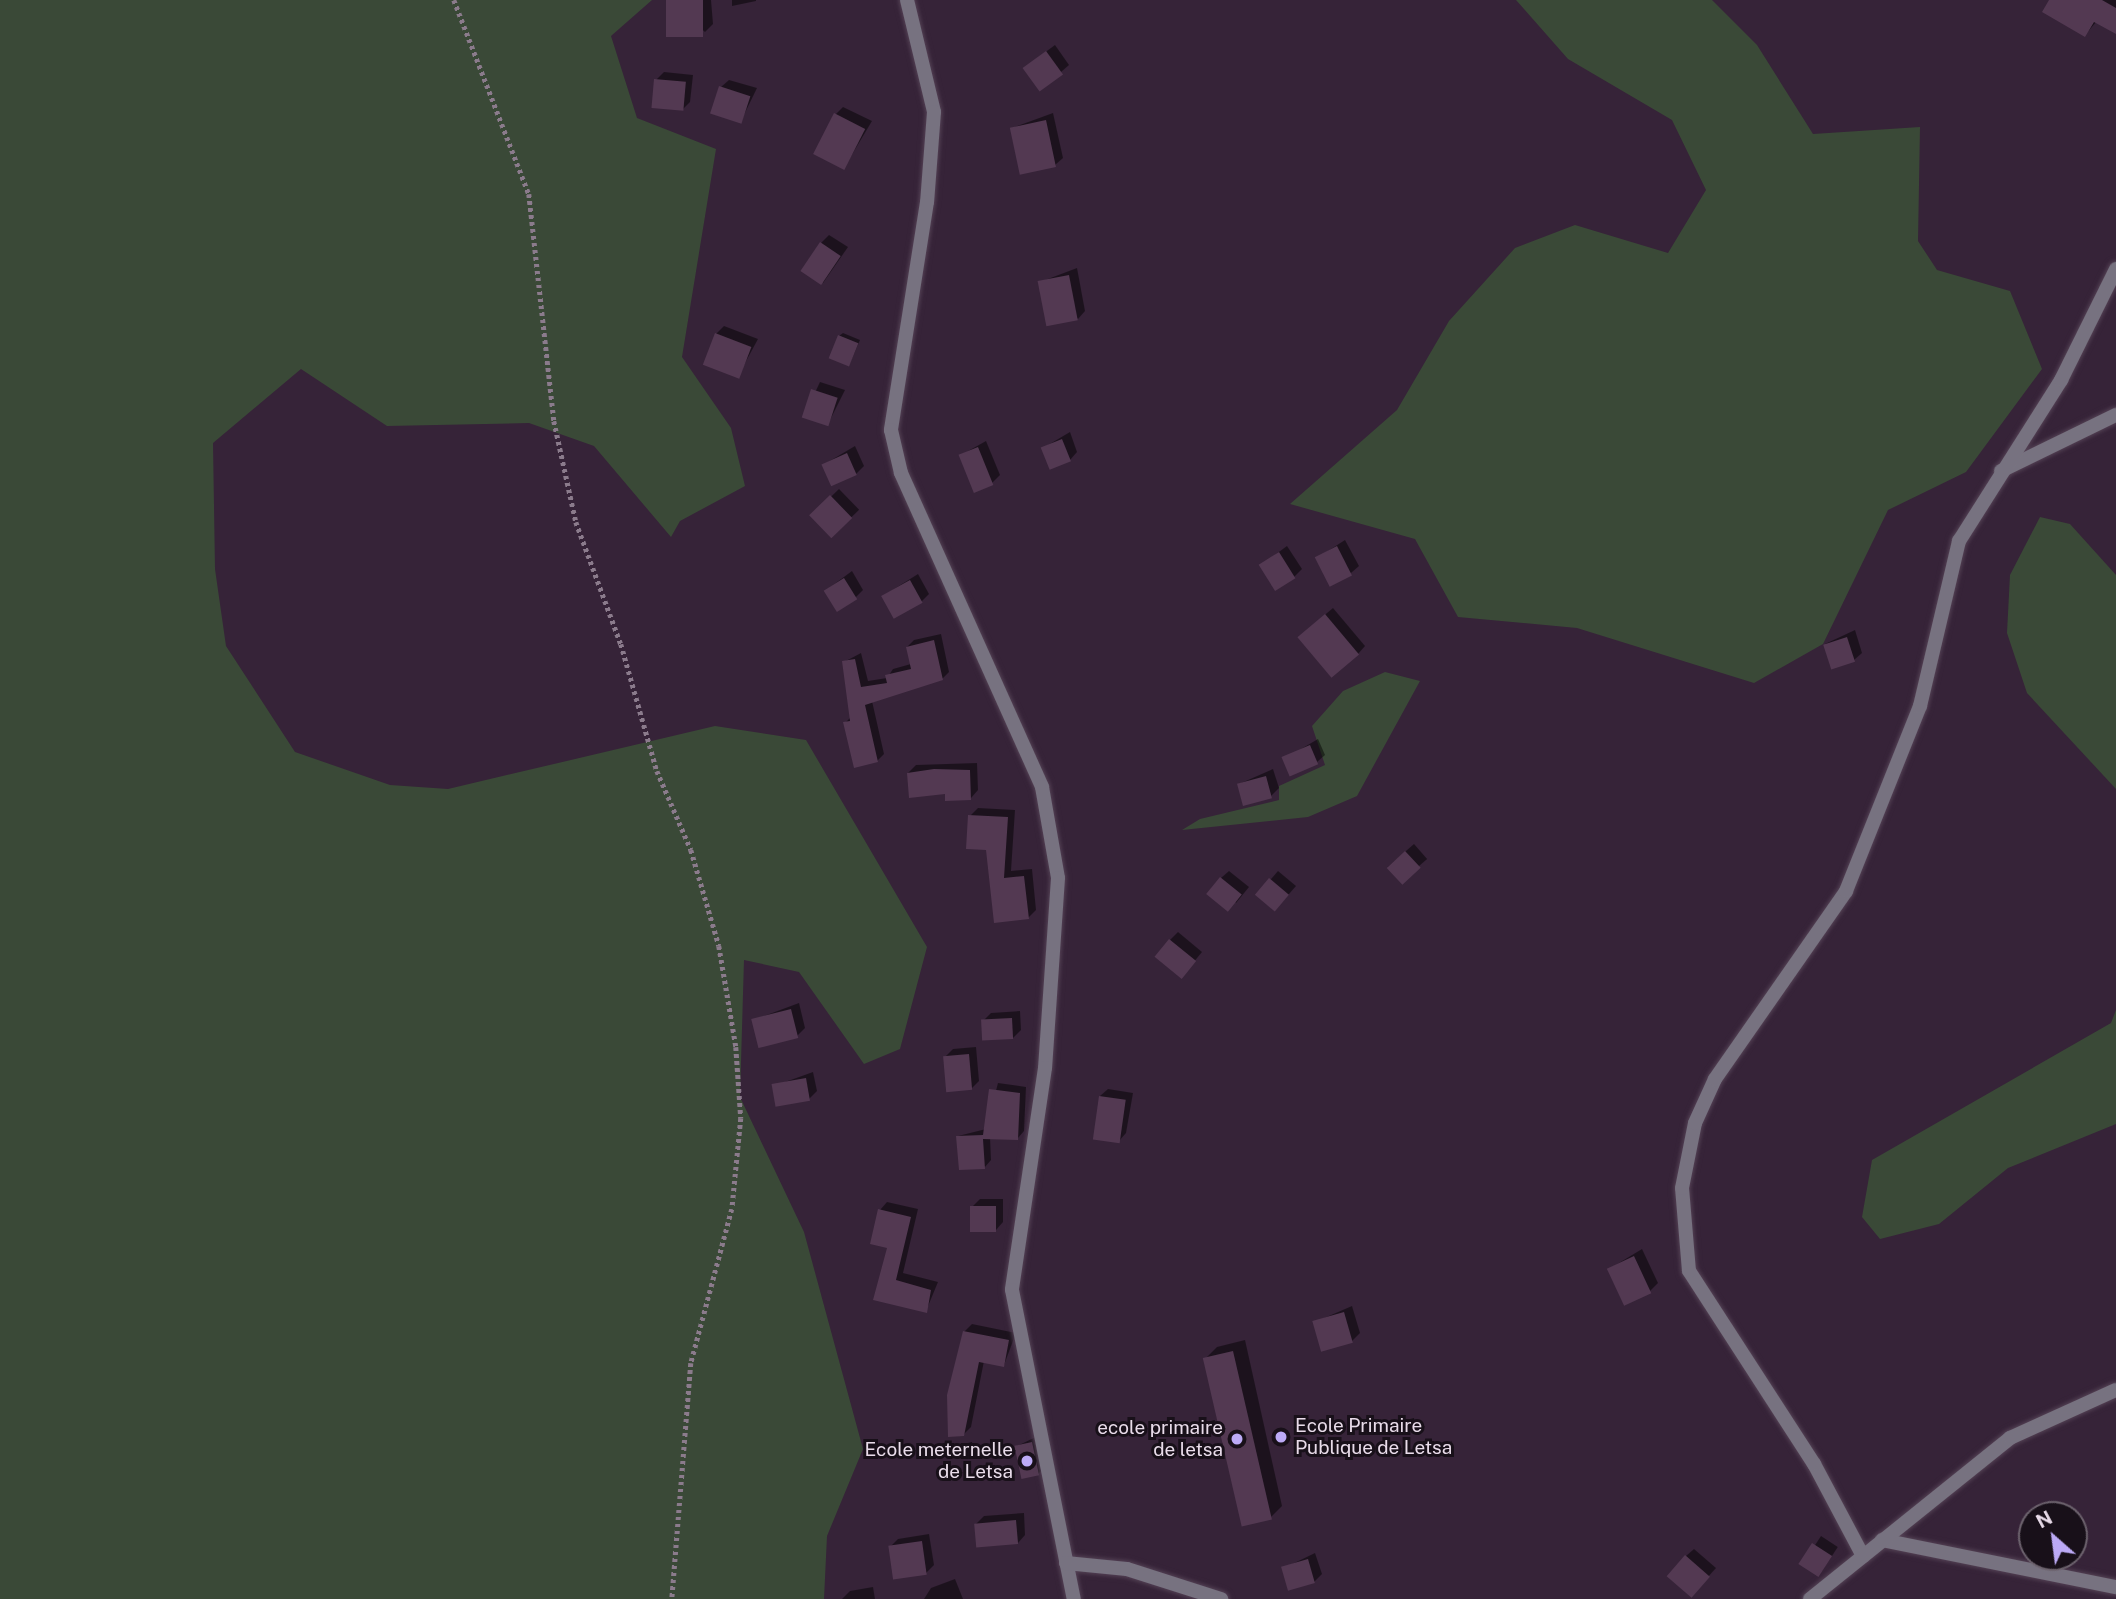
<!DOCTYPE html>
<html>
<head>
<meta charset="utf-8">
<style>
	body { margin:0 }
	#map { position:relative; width:2116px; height:1599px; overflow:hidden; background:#362338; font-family:"Public Sans",sans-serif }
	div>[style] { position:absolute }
	.green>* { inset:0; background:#3a4937 }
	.shadow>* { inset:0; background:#0007; transform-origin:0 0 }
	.building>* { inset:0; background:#533952; transform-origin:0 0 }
	.path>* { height:4.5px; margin-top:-2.25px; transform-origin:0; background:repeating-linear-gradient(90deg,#8b7b8c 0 3.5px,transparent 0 7px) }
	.roads { filter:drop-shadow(0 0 2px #534154) drop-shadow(0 0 2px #534154) }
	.street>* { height:14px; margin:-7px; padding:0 7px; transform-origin:7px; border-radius:7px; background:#777280 }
	.dots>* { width:19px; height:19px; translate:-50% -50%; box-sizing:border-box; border:4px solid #181019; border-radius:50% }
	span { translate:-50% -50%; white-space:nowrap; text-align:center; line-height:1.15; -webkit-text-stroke:6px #181019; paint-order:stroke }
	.poi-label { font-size:19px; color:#e9dcea }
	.left { translate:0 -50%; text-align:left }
	.right { translate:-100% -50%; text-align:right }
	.north { position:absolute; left:2018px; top:1501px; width:70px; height:70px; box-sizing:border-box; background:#181019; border:2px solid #6c626d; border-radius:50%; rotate:332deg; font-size:19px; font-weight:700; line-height:28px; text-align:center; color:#e9dcea }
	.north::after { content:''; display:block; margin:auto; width:24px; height:32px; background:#bcaaf6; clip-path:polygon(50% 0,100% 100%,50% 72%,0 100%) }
</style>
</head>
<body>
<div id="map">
	<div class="green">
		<i style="clip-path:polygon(0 0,652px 0,611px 36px,637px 118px,716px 149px,682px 357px,731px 428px,745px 486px,680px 521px,671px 537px,594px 446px,529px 423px,387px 426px,301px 369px,213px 443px,215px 569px,226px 646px,295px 752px,390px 785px,448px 789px,715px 726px,806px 740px,927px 947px,900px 1049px,864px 1064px,799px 972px,744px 960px,740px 1097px,804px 1232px,863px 1449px,827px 1536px,824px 1599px,0 1599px)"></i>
		<i style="clip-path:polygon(1516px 0,1712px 0,1757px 45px,1813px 134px,1920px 127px,1918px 241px,1937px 270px,2010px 291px,2042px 369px,1966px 472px,1888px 510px,1823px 644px,1754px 683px,1577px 628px,1458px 617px,1415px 539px,1290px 504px,1397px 410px,1449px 321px,1515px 248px,1575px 225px,1668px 253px,1706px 190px,1672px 120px,1568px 59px)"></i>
		<i style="clip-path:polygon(2040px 517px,2070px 524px,2116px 575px,2116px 789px,2027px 693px,2007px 633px,2010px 575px)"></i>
		<i style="clip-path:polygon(1385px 672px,1420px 681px,1357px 796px,1308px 817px,1182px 830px,1200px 819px,1279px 800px,1279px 786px,1325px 765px,1312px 726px,1343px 691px)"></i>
		<i style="clip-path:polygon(2116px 1010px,2116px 1124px,2008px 1168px,1939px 1224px,1880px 1239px,1862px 1217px,1872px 1160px,2111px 1023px)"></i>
	</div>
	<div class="shadow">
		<i style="clip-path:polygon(668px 0,711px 0,713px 24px,705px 32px)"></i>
		<i style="clip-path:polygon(732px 0,756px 0,756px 1px,732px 6px)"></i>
		<i style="clip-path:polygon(2051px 0,2116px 0,2116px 32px,2097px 21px,2085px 35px)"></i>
		<i style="clip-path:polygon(1055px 45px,1069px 65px,1061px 72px,1024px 68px)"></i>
		<i style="clip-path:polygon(664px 72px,693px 75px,690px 102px,682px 110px,656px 80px)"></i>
		<i style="clip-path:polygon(729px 80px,757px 88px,741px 121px,721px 87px)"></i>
		<i style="clip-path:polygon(843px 107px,872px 121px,844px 168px,836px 114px)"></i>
		<i style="clip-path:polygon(1053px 113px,1063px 158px,1055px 165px,1012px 128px)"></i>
		<i style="clip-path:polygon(829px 235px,848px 247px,823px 283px,821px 243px)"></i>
		<i style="clip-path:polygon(1077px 268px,1085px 311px,1078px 319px,1040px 282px)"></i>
		<i style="clip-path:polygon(724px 326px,758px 339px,738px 376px,716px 334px)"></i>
		<i style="clip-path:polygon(843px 333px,860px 340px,850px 363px,839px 336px)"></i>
		<i style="clip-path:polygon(820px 382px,845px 390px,828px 424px,804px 416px)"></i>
		<i style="clip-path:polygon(1070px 432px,1077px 452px,1070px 460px,1043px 448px)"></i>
		<i style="clip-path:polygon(986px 441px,1000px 475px,992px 483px,961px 455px)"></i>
		<i style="clip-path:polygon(855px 446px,864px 466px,856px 474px,823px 465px)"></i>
		<i style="left:839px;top:489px;width:29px;height:37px;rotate:46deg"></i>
		<i style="clip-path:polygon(1345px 540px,1359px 566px,1351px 573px,1317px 558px)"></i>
		<i style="clip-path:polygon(1287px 546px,1302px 569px,1294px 577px,1261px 565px)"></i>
		<i style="clip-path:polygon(852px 571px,863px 590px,856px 597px,825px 591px)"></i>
		<i style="clip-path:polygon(918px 574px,929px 594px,921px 602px,883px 596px)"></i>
		<i style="clip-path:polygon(1333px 608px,1365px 646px,1358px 654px,1307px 630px)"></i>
		<i style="clip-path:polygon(1855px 630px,1862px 653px,1854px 660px,1825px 644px)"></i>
		<i style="clip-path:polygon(941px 634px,949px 672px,943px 678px,872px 701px,884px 754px,877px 761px,845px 723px,852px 716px,844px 662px,861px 653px,868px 681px,887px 678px,893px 669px,911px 664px,907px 647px,914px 640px)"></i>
		<i style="clip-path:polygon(1318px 739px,1325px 755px,1317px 762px,1284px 759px)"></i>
		<i style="clip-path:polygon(977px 763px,978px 790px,971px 798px,908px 773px,916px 765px)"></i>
		<i style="clip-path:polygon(1273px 769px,1279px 788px,1271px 796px,1239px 784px)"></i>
		<i style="clip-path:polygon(978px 808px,1015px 810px,1011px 871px,1032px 869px,1036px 910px,1028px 918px,996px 921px,988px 849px,970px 816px)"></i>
		<i style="left:1414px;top:844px;width:20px;height:35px;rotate:49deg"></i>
		<i style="clip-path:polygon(1229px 871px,1249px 887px,1236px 903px,1221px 878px)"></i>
		<i style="clip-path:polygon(1278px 871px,1296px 886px,1282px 902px,1257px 895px)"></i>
		<i style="clip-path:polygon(1178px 932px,1202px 952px,1188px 969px,1170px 940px)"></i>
		<i style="clip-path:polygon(799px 1003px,805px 1028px,797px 1036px,753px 1020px)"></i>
		<i style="clip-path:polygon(1020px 1011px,1021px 1030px,1013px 1038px,983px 1021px,991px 1013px)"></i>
		<i style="clip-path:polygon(976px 1047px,979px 1081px,971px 1089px,945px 1057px,953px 1049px)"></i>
		<i style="clip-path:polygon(813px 1072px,817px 1091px,809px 1099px,774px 1086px)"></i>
		<i style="clip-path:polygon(998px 1083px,1026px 1087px,1024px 1131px,1018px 1138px,990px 1137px,991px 1160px,985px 1167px,958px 1136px,986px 1129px)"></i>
		<i style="clip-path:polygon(1108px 1089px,1133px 1093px,1126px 1133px,1119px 1141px,1100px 1096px)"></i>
		<i style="clip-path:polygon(980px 1199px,1003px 1199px,1003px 1222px,996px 1230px,972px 1207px)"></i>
		<i style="clip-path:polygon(887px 1202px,918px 1209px,903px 1273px,938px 1282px,926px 1311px,876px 1299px,889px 1247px,880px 1210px)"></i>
		<i style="clip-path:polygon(1642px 1249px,1658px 1283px,1650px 1291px,1609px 1269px)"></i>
		<i style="clip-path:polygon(1352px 1306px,1360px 1333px,1352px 1341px,1315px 1322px)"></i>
		<i style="clip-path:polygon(972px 1324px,1016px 1333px,1004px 1365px,984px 1361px,971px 1427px,963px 1435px,964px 1332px)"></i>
		<i style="clip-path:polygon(1245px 1340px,1282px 1506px,1270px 1518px,1205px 1359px,1217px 1347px)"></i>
		<i style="clip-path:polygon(1040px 1435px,1046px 1466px,1038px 1474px,1015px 1447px)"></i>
		<i style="clip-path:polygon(1024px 1513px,1025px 1535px,1018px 1543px,976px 1524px,984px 1516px)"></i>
		<i style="clip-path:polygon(929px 1534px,934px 1565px,926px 1573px,890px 1547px,898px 1539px)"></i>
		<i style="left:1821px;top:1536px;width:20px;height:34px;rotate:33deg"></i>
		<i style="clip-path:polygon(1694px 1549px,1716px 1568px,1698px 1588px,1686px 1556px)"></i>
		<i style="clip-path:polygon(1315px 1553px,1322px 1574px,1314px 1582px,1284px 1568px)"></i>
		<i style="clip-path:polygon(955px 1579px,963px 1599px,924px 1599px,931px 1588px)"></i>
		<i style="clip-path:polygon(873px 1587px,875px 1599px,842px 1599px,850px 1591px)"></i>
	</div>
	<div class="building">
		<i style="left:666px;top:0;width:37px;height:37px"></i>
		<i style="clip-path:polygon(2049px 0,2102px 0,2116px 8px,2116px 34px,2094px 22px,2085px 37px,2042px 12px)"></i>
		<i style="left:1046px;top:51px;width:29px;height:29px;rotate:54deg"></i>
		<i style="left:654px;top:79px;width:32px;height:29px;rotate:5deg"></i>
		<i style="left:719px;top:86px;width:33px;height:29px;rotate:18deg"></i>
		<i style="left:834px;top:113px;width:35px;height:46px;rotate:27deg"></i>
		<i style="left:1046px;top:120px;width:48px;height:37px;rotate:78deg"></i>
		<i style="left:820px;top:242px;width:25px;height:35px;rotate:34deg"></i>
		<i style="left:1069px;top:275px;width:46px;height:32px;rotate:79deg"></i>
		<i style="left:715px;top:333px;width:39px;height:34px;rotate:21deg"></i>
		<i style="left:838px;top:335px;width:22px;height:25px;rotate:22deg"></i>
		<i style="left:811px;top:389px;width:28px;height:30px;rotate:18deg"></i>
		<i style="left:1062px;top:439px;width:24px;height:23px;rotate:68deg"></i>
		<i style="left:978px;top:447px;width:41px;height:21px;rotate:68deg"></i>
		<i style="left:847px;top:453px;width:24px;height:28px;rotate:66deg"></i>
		<i style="left:830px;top:495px;width:32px;height:29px;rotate:46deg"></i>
		<i style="left:1337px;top:546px;width:33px;height:25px;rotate:63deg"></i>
		<i style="left:1279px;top:552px;width:31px;height:24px;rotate:58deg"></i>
		<i style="left:844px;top:578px;width:25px;height:24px;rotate:58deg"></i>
		<i style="left:910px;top:580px;width:26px;height:33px;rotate:61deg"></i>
		<i style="left:1325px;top:614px;width:53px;height:36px;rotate:50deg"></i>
		<i style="left:1847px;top:637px;width:26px;height:25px;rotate:72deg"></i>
		<i style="clip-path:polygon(934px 640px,943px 680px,865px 705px,878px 762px,854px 768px,843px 722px,850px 721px,842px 661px,855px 659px,861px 687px,887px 683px,885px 675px,911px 669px,906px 647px)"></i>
		<i style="left:1310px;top:745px;width:21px;height:31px;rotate:67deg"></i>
		<i style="clip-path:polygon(934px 769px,970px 770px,971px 800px,945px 801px,945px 794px,909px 798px,907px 773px)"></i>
		<i style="left:1266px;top:776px;width:23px;height:30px;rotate:75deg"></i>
		<i style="clip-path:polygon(968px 815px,1008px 817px,1004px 878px,1024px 876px,1029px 919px,994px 923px,986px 850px,966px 849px)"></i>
		<i style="left:1405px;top:851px;width:23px;height:25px;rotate:47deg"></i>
		<i style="left:1220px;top:877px;width:28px;height:22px;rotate:39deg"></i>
		<i style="left:1269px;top:878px;width:26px;height:22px;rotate:40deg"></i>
		<i style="left:1169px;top:939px;width:35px;height:23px;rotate:39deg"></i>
		<i style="left:791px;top:1009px;width:30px;height:41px;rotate:76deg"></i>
		<i style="left:1012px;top:1018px;width:21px;height:31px;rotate:87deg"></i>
		<i style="left:969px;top:1054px;width:36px;height:26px;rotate:85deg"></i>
		<i style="left:806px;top:1078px;width:23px;height:35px;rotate:80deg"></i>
		<i style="clip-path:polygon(989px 1089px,1020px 1093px,1018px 1140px,983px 1139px,985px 1169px,959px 1170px,956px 1136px,983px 1135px)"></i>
		<i style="left:1099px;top:1096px;width:27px;height:44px;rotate:8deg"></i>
		<i style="left:970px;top:1206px;width:26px;height:26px"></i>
		<i style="clip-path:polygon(878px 1209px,911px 1217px,896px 1280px,931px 1290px,927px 1313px,873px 1300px,887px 1248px,870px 1244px)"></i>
		<i style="left:1634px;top:1256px;width:41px;height:30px;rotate:65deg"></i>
		<i style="left:1344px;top:1312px;width:32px;height:33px;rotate:74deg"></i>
		<i style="clip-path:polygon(963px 1331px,1009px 1340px,1004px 1367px,979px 1362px,964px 1436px,948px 1437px,947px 1395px)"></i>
		<i style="left:1233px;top:1351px;width:173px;height:31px;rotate:77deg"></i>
		<i style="left:1032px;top:1442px;width:34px;height:18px;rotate:78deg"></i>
		<i style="left:1016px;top:1520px;width:24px;height:42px;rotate:85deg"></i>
		<i style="left:922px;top:1541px;width:34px;height:34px;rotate:82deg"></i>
		<i style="left:1812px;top:1543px;width:24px;height:25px;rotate:33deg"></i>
		<i style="left:1685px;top:1555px;width:33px;height:28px;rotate:41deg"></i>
		<i style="left:1308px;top:1559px;width:25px;height:28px;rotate:74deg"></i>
	</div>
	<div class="path">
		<i style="left:454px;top:0;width:208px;rotate:68.9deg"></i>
		<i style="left:529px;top:194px;width:228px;rotate:83.7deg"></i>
		<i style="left:554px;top:421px;width:103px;rotate:77.7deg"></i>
		<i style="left:576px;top:522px;width:130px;rotate:69.8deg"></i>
		<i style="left:621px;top:644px;width:132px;rotate:74.2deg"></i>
		<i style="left:657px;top:771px;width:86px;rotate:66.7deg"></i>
		<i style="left:691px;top:850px;width:100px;rotate:73.7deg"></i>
		<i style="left:719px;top:946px;width:102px;rotate:80.4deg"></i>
		<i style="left:736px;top:1047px;width:71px;rotate:86deg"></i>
		<i style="left:741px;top:1118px;width:91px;rotate:95.6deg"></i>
		<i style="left:732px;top:1209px;width:159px;rotate:104.9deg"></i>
		<i style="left:691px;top:1363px;width:237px;rotate:94.6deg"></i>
	</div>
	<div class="roads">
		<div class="street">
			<i style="left:907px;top:0;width:115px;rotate:76.4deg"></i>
			<i style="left:934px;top:112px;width:90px;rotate:94.4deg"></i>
			<i style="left:927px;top:202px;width:231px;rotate:99deg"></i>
			<i style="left:891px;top:430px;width:44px;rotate:76.9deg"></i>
			<i style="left:901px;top:473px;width:344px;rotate:65.8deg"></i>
			<i style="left:1042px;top:787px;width:92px;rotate:80deg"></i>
			<i style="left:1058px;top:878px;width:190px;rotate:93.9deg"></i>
			<i style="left:1045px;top:1068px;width:224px;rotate:98.5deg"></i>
			<i style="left:1012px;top:1290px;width:315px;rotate:78.7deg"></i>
			<i style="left:2001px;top:471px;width:128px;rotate:-26deg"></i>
			<i style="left:1882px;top:1540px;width:239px;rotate:11.4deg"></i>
			<i style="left:1863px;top:1556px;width:104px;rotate:-118deg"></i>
			<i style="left:1814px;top:1464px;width:230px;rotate:-122.9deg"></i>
			<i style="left:1689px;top:1271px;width:83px;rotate:-94.8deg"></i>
			<i style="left:1682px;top:1188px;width:66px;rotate:-78.7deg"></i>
			<i style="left:1695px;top:1123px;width:48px;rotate:-65.6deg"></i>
			<i style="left:1715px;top:1079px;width:229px;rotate:-55.1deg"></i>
			<i style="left:1846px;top:891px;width:199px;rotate:-68.2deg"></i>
			<i style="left:1920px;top:706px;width:170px;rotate:-76.7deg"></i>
			<i style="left:1959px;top:541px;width:191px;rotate:-57.6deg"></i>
			<i style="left:2061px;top:380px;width:124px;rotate:-63.6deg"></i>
			<i style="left:1066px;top:1563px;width:61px;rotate:5.6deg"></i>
			<i style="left:1127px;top:1569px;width:99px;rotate:17.7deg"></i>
			<i style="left:1810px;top:1599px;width:257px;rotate:-38.8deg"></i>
			<i style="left:2010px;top:1438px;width:116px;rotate:-24.4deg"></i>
		</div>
	</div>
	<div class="dots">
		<i style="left:1281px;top:1437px;background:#bcaaf6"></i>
		<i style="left:1237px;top:1439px;background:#bcaaf6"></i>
		<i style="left:1027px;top:1461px;background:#bcaaf6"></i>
	</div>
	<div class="poi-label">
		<span class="left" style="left:1295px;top:1437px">Ecole Primaire<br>Publique de Letsa</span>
		<span class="right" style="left:1223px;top:1439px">ecole primaire<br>de letsa</span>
		<span class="right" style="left:1013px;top:1461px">Ecole meternelle<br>de Letsa</span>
	</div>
	<div class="north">N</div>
</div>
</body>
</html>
